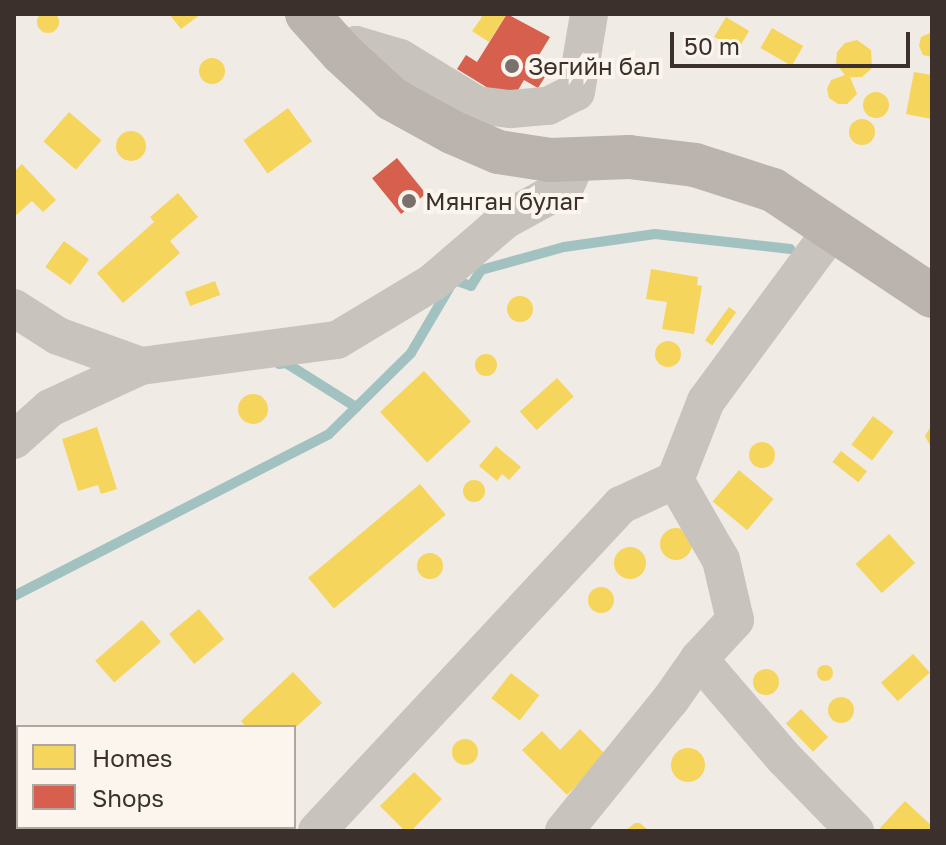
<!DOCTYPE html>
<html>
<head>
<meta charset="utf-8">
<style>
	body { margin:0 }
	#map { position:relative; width:946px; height:845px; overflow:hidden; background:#f0ebe5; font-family:"Golos Text",sans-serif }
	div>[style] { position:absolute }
	.homes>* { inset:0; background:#f6d55c; transform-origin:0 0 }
	.round { border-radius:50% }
	.shops>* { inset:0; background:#d6604d; transform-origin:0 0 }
	.stream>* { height:10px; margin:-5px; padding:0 5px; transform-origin:5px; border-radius:5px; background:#a1c2c1 }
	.street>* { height:38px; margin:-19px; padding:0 19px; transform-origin:19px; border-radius:19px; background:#c9c3be }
	.secondary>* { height:44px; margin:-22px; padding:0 22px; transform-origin:22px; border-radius:22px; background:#bab3ae }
	.dots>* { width:22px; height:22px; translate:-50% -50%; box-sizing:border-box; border:4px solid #fbf5ee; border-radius:50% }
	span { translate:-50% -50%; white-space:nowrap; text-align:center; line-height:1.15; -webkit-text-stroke:8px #fbf5ee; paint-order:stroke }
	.poi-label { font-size:24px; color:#3b302b }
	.left { translate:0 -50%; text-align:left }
	.frame { position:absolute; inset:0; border:16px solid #3b302b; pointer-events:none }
	.legend { position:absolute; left:16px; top:725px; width:280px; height:104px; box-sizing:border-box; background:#fbf5ee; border:2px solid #aea6a0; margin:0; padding:10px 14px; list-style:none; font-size:24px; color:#3b302b }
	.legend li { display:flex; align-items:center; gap:16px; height:40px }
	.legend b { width:40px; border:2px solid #aea6a0 }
	.scale { position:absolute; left:670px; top:32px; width:240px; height:36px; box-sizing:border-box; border:4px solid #3b302b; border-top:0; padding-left:10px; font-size:24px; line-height:28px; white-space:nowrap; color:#3b302b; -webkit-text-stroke:6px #fbf5ee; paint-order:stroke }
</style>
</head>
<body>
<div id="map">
	<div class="homes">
		<i class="round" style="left:37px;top:11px;width:22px;height:22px"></i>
		<i style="clip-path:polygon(169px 14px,201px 14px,181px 29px)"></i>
		<i style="clip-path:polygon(478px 14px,507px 14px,489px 42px,472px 31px,482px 17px)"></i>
		<i style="left:726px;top:17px;width:27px;height:23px;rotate:31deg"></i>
		<i style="left:772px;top:28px;width:36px;height:23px;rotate:30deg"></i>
		<i style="clip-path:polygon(932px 32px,932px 57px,923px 55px,919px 46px,921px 37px)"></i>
		<i style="clip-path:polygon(857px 40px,871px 50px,872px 68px,862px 77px,850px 77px,857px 94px,847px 104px,838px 104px,829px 98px,827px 89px,831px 80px,845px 75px,836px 64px,837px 52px,845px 43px)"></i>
		<i class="round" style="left:199px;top:58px;width:26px;height:26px"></i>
		<i style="clip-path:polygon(914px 72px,932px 75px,932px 119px,906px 114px)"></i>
		<i class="round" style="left:863px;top:92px;width:26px;height:26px"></i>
		<i style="left:288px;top:108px;width:41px;height:55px;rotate:54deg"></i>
		<i style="left:69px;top:112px;width:43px;height:39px;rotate:41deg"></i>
		<i class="round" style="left:849px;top:119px;width:26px;height:26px"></i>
		<i class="round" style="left:116px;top:131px;width:30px;height:30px"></i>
		<i style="clip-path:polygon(22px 164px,56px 200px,43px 212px,32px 201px,14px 217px,14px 172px)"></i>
		<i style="clip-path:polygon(178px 193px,198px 217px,170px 241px,180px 253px,123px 303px,97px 273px,154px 222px,150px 217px)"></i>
		<i style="left:64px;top:241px;width:31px;height:32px;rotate:36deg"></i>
		<i style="clip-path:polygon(651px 269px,698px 277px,697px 285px,702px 286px,694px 334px,662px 329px,667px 302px,646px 299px)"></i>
		<i style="left:215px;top:281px;width:15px;height:32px;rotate:70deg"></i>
		<i class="round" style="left:507px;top:296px;width:26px;height:26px"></i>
		<i style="left:729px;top:307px;width:9px;height:41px;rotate:36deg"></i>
		<i class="round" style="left:655px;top:341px;width:26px;height:26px"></i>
		<i class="round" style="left:475px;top:354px;width:22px;height:22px"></i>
		<i style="left:424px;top:371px;width:69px;height:60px;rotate:47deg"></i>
		<i style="left:557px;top:378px;width:25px;height:50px;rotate:48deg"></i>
		<i class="round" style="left:238px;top:394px;width:30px;height:30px"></i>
		<i style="left:873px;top:416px;width:26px;height:36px;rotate:37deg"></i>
		<i style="clip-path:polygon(932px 424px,932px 449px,925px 436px)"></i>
		<i style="clip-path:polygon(97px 427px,117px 489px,101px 494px,98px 485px,78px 491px,62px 439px)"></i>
		<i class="round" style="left:749px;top:442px;width:26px;height:26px"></i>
		<i style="clip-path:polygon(496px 446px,521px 467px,509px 480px,502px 474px,497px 481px,479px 466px)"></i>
		<i style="left:841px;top:451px;width:33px;height:14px;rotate:38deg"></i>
		<i style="left:739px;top:470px;width:45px;height:41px;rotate:40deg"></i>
		<i class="round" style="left:463px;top:480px;width:22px;height:22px"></i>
		<i style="left:420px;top:484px;width:40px;height:146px;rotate:50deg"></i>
		<i class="round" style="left:660px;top:528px;width:32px;height:32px"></i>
		<i style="left:889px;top:534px;width:39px;height:45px;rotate:48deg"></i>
		<i class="round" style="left:614px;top:547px;width:32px;height:32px"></i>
		<i class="round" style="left:417px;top:553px;width:26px;height:26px"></i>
		<i class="round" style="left:588px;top:587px;width:26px;height:26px"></i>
		<i style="left:199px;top:609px;width:39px;height:39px;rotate:50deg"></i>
		<i style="left:142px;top:620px;width:29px;height:62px;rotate:49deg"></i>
		<i style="left:913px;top:654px;width:25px;height:43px;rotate:48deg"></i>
		<i class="round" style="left:817px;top:665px;width:16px;height:16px"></i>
		<i class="round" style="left:753px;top:669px;width:26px;height:26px"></i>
		<i style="clip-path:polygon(293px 672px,322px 703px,296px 727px,246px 727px,241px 721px)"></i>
		<i style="left:511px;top:673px;width:36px;height:32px;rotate:38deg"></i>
		<i class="round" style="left:828px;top:697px;width:26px;height:26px"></i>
		<i style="left:801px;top:709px;width:39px;height:21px;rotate:46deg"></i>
		<i style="clip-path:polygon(580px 729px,606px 755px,567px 795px,522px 750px,542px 731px,560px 750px)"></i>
		<i class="round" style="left:452px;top:739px;width:26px;height:26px"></i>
		<i class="round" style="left:671px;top:748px;width:34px;height:34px"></i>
		<i style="clip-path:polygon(414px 772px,442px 799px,411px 831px,405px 831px,380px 806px)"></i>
		<i style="clip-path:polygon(905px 801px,932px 826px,929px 831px,884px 831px,880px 828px)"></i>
		<i style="clip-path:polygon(635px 823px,640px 823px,649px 831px,625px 831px)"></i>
	</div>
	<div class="shops">
		<i style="clip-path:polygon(507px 14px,550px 37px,536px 60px,550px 69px,538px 88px,524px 80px,511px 102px,457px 69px,466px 55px,477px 62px)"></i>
		<i style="left:397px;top:158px;width:46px;height:32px;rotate:51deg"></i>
	</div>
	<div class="stream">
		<i style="left:279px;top:364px;width:7px;rotate:-8deg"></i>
		<i style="left:286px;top:363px;width:83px;rotate:32.2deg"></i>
		<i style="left:14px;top:596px;width:354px;rotate:-27.2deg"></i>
		<i style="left:329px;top:434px;width:115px;rotate:-44.6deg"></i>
		<i style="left:411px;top:353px;width:85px;rotate:-59.5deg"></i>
		<i style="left:454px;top:280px;width:18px;rotate:19deg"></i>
		<i style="left:471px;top:286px;width:19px;rotate:-58deg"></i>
		<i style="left:481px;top:270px;width:86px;rotate:-15.5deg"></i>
		<i style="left:564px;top:247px;width:92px;rotate:-8.1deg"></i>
		<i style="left:655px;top:234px;width:136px;rotate:6.3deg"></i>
	</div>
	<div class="street">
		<i style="left:347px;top:57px;width:15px;rotate:-53deg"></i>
		<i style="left:356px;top:45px;width:46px;rotate:16.5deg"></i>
		<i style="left:400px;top:58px;width:90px;rotate:31.4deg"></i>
		<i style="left:477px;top:105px;width:34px;rotate:7deg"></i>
		<i style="left:511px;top:109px;width:37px;rotate:-5deg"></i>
		<i style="left:548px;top:106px;width:31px;rotate:-27deg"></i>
		<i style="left:576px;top:92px;width:79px;rotate:-80.5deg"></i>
		<i style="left:14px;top:308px;width:52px;rotate:32.5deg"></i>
		<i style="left:58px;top:336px;width:88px;rotate:19.9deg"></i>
		<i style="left:14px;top:440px;width:48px;rotate:-41.6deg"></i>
		<i style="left:50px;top:408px;width:100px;rotate:-24.8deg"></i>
		<i style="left:141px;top:366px;width:198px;rotate:-7.6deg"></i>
		<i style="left:337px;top:340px;width:111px;rotate:-31deg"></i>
		<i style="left:432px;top:283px;width:96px;rotate:-40.8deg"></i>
		<i style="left:505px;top:220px;width:68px;rotate:-28.8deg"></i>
		<i style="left:565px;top:187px;width:30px;rotate:-66deg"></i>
		<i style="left:699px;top:659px;width:130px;rotate:49.4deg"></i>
		<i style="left:784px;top:758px;width:102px;rotate:45.8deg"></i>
		<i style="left:235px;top:831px;width:8px;rotate:-23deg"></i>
		<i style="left:242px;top:828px;width:13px;rotate:13deg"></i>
		<i style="left:317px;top:831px;width:446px;rotate:-47deg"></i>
		<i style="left:621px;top:505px;width:60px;rotate:-24.8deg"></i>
		<i style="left:564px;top:831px;width:170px;rotate:-51deg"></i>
		<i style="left:671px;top:699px;width:49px;rotate:-55deg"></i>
		<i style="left:699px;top:659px;width:53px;rotate:-47.3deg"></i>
		<i style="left:735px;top:620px;width:62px;rotate:-103.1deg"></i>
		<i style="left:721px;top:560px;width:92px;rotate:-119.9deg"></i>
		<i style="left:675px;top:480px;width:85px;rotate:-68.6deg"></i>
		<i style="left:706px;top:401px;width:212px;rotate:-53.6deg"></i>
	</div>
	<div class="secondary">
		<i style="left:307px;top:14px;width:52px;rotate:48.1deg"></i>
		<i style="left:342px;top:53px;width:68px;rotate:42.6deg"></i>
		<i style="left:392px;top:99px;width:68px;rotate:28.8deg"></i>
		<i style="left:452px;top:132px;width:50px;rotate:23.5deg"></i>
		<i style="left:498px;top:152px;width:53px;rotate:8.7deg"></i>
		<i style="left:550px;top:160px;width:79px;rotate:-2.2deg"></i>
		<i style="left:629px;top:157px;width:66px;rotate:6.9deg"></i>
		<i style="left:695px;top:165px;width:82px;rotate:17.8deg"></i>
		<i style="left:773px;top:190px;width:191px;rotate:33.7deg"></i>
	</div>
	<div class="dots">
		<i style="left:512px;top:66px;background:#7a716c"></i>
		<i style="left:409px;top:201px;background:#7a716c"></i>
	</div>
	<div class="poi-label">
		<span class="left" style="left:528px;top:66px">Зөгийн бал</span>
		<span class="left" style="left:425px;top:201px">Мянган булаг</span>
	</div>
	<div class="frame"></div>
	<ul class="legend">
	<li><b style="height:22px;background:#f6d55c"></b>Homes</li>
	<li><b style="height:22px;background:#d6604d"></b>Shops</li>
	</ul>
	<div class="scale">50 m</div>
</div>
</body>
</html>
